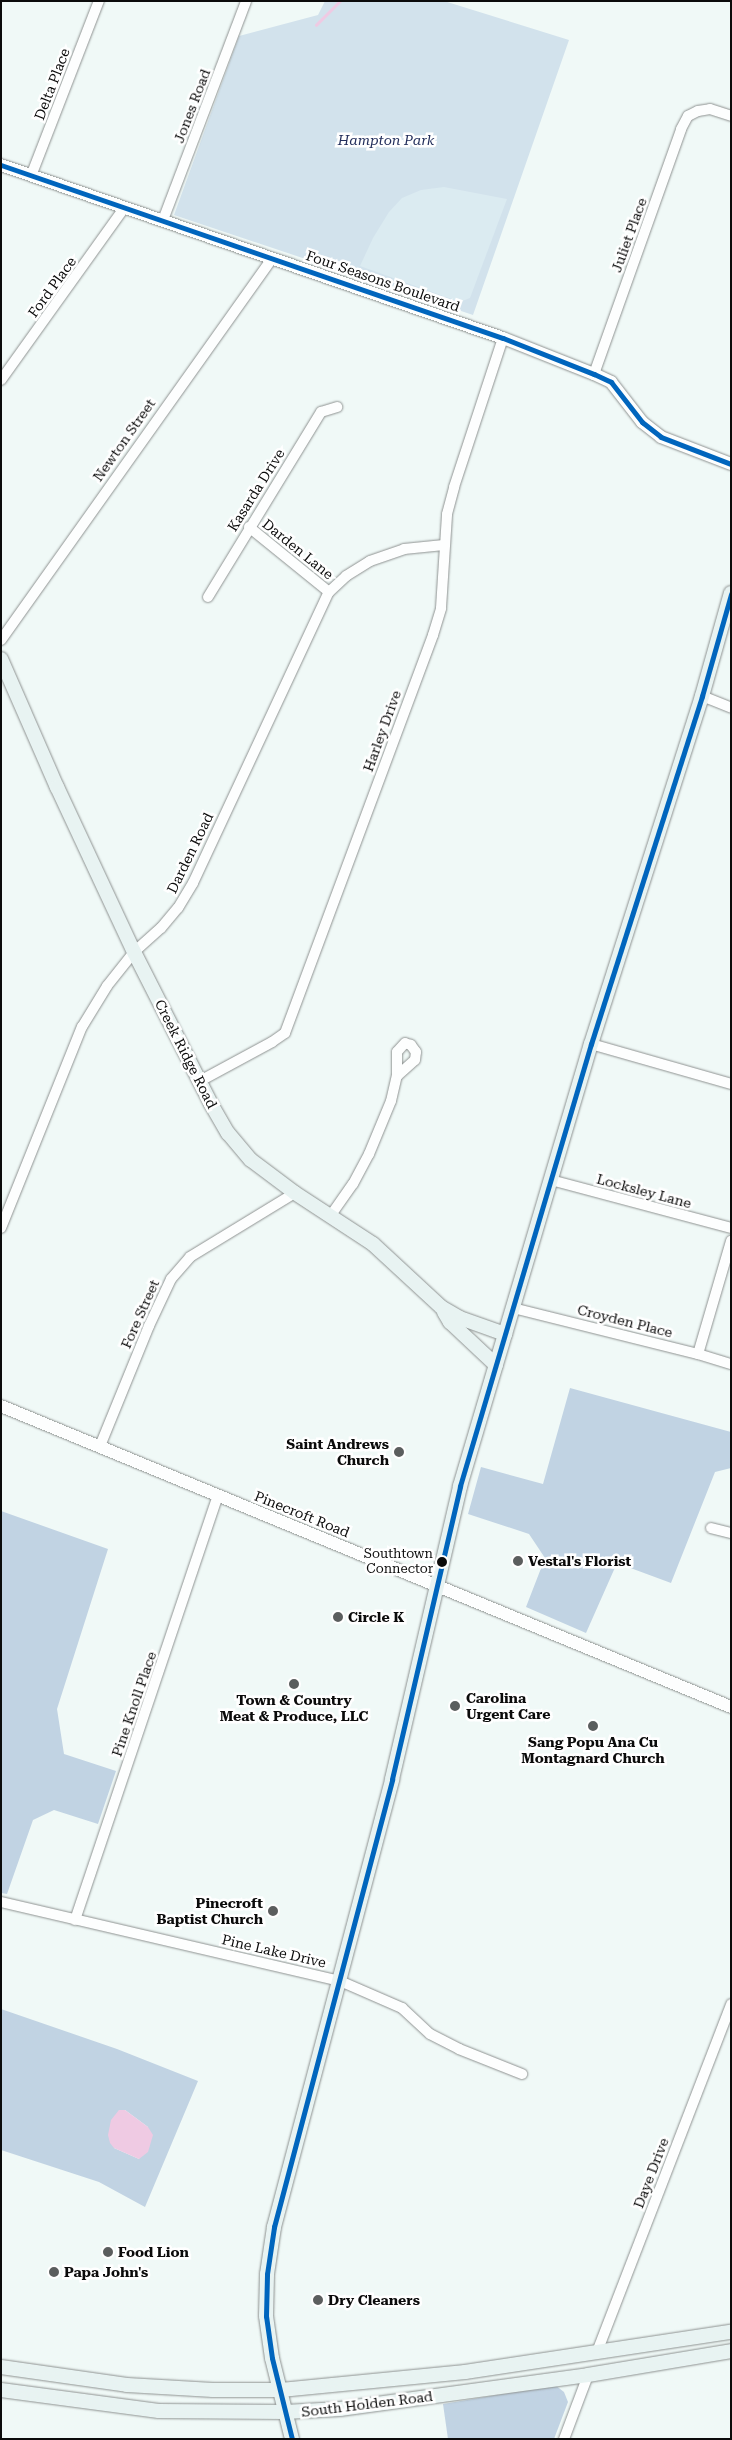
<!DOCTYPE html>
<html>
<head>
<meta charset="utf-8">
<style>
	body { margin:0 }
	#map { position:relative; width:732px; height:2440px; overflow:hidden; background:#f0f9f7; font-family:"Roboto Serif",serif }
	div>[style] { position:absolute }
	.green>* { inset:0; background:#d2e2ec }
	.forest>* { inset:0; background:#c1d3e3 }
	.pitch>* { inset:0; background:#dbebf1 }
	.water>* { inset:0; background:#efcae3 }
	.stream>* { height:2.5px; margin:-1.25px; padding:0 1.25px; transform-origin:1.25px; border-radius:1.25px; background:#efcae3 }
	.roads { filter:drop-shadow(0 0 1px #8e9291) drop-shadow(0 0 1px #8e9291) }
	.minor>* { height:10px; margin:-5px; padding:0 5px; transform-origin:5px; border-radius:5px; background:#fdfefe }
	.tertiary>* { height:12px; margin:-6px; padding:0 6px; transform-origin:6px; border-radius:6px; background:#fdfefe }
	.secondary>* { height:14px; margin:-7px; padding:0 7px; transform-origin:7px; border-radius:7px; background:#e8f3f2 }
	.bus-1>* { height:5px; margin:-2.5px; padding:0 2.5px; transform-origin:2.5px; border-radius:2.5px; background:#0065bd }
	.dots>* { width:14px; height:14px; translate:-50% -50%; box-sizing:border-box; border:2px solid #fff; border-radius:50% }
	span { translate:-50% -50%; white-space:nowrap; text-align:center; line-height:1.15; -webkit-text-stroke:5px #fff; paint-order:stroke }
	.bus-label { font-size:13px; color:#0b0b0b }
	.right { translate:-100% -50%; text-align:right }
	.street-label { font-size:14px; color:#0b0b0b }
	.park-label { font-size:14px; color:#232f5c; font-style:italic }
	.poi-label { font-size:14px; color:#0b0b0b; font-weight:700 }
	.left { translate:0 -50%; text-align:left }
	.frame { position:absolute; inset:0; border:2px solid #0b0b0b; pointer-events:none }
</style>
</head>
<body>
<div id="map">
	<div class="green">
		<i style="clip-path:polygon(325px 1px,444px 1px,569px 40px,473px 315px,174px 215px,239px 36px,318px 15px)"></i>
	</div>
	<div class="forest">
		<i style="clip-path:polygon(570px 1388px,731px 1432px,731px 1468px,715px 1472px,671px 1583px,617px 1563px,586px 1633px,526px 1607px,545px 1558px,529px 1534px,468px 1514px,481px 1467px,543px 1484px)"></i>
		<i style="clip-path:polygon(1px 1511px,108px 1549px,57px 1709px,64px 1754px,116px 1771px,98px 1824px,54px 1810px,33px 1820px,7px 1894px,1px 1893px)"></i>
		<i style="clip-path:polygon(evenodd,1px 2009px,117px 2049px,198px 2081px,145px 2207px,99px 2182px,1px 2150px,1px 2009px,119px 2110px,125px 2110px,148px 2127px,139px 2159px,114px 2148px,119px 2110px)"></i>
		<i style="clip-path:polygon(555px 2385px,564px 2392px,568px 2402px,554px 2439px,448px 2439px,443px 2404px)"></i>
	</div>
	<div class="pitch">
		<i style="clip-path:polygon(444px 187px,507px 199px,470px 298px,460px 302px,360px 266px,373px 238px,389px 212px,402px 198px,421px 190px)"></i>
	</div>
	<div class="water">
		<i style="clip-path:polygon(119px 2110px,125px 2110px,148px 2127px,153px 2135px,148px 2152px,139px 2159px,114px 2148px,110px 2143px,108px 2135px,111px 2120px)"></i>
	</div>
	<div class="stream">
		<i style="left:316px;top:25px;width:34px;rotate:-45deg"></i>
	</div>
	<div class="roads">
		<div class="minor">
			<i style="left:31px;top:176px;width:188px;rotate:-68.8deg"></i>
			<i style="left:163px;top:220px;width:234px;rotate:-69.2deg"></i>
			<i style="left:594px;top:374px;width:260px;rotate:-70.4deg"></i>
			<i style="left:681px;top:129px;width:15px;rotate:-62deg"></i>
			<i style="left:688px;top:116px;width:11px;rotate:-27deg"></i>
			<i style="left:698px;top:111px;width:12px;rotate:-9deg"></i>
			<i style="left:710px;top:109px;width:22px;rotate:18deg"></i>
			<i style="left:1px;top:380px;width:211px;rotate:-54.4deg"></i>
			<i style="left:249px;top:527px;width:103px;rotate:39.1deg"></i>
			<i style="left:208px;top:597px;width:217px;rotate:-58.6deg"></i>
			<i style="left:321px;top:412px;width:17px;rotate:-17deg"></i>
			<i style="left:1px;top:640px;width:468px;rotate:-54.6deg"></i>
			<i style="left:702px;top:696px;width:31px;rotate:22deg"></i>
			<i style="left:591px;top:1044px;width:146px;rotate:15.9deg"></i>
			<i style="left:200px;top:1081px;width:82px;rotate:-28.4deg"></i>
			<i style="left:272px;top:1042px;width:16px;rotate:-35deg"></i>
			<i style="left:285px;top:1033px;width:425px;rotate:-69.6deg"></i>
			<i style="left:433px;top:635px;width:28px;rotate:-73deg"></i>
			<i style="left:441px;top:608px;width:94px;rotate:-86.3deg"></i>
			<i style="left:447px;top:514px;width:28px;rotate:-75deg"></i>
			<i style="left:454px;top:487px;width:157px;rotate:-71.8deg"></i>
			<i style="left:551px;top:1180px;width:186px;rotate:14.9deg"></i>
			<i style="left:331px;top:1215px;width:38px;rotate:-55deg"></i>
			<i style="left:353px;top:1184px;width:34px;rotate:-62deg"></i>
			<i style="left:369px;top:1154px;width:57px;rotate:-67.5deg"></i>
			<i style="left:391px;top:1101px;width:26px;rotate:-77deg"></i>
			<i style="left:397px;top:1076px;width:24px;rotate:-42deg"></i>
			<i style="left:415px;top:1060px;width:8px;rotate:-83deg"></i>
			<i style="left:416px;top:1052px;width:9px;rotate:-126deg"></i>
			<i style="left:411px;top:1045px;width:6px;rotate:-162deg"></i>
			<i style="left:405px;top:1043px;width:12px;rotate:132deg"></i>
			<i style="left:397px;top:1052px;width:24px;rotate:90deg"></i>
			<i style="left:1px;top:1228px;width:217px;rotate:-68.1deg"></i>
			<i style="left:82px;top:1027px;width:48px;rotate:-58.6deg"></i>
			<i style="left:107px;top:986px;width:43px;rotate:-51.5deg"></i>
			<i style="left:134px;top:952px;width:36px;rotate:-42deg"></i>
			<i style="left:161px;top:928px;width:26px;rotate:-50deg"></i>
			<i style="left:178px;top:908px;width:29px;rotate:-59deg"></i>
			<i style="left:193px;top:883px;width:321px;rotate:-65deg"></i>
			<i style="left:329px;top:592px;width:23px;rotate:-43deg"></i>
			<i style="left:346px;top:576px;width:28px;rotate:-32deg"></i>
			<i style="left:370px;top:561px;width:36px;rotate:-19deg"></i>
			<i style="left:404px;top:549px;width:40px;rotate:-5.7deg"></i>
			<i style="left:513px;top:1308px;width:191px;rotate:14deg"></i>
			<i style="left:698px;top:1354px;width:34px;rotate:17deg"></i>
			<i style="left:698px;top:1354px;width:118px;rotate:-73.7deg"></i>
			<i style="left:100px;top:1446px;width:130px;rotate:-67.8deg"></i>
			<i style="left:149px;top:1326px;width:52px;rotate:-64.9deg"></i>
			<i style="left:171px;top:1279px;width:29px;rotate:-49deg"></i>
			<i style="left:190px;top:1257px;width:123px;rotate:-31.4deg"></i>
			<i style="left:711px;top:1528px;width:21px;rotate:14deg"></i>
			<i style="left:1px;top:1902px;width:348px;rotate:13.1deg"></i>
			<i style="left:340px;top:1981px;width:68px;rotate:23.5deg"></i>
			<i style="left:402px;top:2008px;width:38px;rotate:43deg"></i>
			<i style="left:430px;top:2034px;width:33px;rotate:27deg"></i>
			<i style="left:459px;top:2049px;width:68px;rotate:21.6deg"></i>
			<i style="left:75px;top:1920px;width:447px;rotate:-71.4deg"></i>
			<i style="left:597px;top:2352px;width:373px;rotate:-68.9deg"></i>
			<i style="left:564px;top:2439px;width:68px;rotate:-69.4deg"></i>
		</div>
		<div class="tertiary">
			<i style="left:1px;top:165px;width:531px;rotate:19.02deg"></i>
			<i style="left:503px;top:338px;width:98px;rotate:21.6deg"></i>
			<i style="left:594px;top:374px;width:19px;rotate:25deg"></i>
			<i style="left:611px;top:382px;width:51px;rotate:52.2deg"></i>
			<i style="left:642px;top:422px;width:24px;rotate:38deg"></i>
			<i style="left:661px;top:437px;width:75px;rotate:21.1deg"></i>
			<i style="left:1px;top:1406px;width:790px;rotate:22.41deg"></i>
		</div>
		<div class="secondary">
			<i style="left:1px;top:659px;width:140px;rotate:66.4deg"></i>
			<i style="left:57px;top:787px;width:182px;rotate:65deg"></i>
			<i style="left:134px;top:952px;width:170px;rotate:63.1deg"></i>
			<i style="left:211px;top:1104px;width:34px;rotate:60deg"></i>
			<i style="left:228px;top:1133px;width:35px;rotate:50deg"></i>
			<i style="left:251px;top:1160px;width:55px;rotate:36.9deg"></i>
			<i style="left:295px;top:1193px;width:93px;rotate:33.2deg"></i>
			<i style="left:373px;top:1244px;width:93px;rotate:42.8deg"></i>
			<i style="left:441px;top:1307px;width:22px;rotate:30deg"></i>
			<i style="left:460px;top:1318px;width:48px;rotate:19.6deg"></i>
			<i style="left:444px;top:1312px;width:12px;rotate:59deg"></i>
			<i style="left:450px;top:1322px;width:63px;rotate:43.1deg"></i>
			<i style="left:1px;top:2367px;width:127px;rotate:8.1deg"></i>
			<i style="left:127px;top:2385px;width:86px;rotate:3.3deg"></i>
			<i style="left:213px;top:2390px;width:68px"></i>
			<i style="left:281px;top:2390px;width:185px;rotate:-5.6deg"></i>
			<i style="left:465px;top:2372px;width:269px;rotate:-8.6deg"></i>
			<i style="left:1px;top:2390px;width:159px;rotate:7.6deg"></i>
			<i style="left:159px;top:2411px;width:126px;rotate:0.5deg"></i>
			<i style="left:285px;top:2412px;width:55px;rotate:-3.1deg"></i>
			<i style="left:340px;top:2409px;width:250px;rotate:-7.8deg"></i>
			<i style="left:588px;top:2375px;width:145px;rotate:-9.5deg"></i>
			<i style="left:292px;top:2439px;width:83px;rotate:-103.9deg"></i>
			<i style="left:272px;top:2358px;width:42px;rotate:-98.1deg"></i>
			<i style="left:266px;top:2316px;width:42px;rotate:-88.6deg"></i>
			<i style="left:267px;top:2274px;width:48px;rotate:-81.5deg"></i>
			<i style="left:274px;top:2227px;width:463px;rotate:-75.2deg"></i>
			<i style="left:392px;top:1779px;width:301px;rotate:-76.9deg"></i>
			<i style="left:460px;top:1486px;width:461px;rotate:-73.5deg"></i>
			<i style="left:591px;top:1044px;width:365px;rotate:-72.3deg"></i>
			<i style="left:702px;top:696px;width:107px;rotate:-74.3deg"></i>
		</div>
	</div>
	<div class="bus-1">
		<i style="left:1px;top:165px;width:531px;rotate:19.02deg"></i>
		<i style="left:503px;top:338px;width:98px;rotate:21.6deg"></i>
		<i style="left:594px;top:374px;width:19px;rotate:25deg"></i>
		<i style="left:611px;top:382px;width:51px;rotate:52.2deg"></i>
		<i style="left:642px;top:422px;width:24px;rotate:38deg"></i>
		<i style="left:661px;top:437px;width:75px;rotate:21.1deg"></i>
		<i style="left:292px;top:2439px;width:83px;rotate:-103.9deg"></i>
		<i style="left:272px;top:2358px;width:42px;rotate:-98.1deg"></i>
		<i style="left:266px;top:2316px;width:42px;rotate:-88.6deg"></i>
		<i style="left:267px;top:2274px;width:48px;rotate:-81.5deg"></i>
		<i style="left:274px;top:2227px;width:463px;rotate:-75.2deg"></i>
		<i style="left:392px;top:1779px;width:301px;rotate:-76.9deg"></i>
		<i style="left:460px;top:1486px;width:461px;rotate:-73.5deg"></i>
		<i style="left:591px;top:1044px;width:365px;rotate:-72.3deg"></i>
		<i style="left:702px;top:696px;width:106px;rotate:-74.1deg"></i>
	</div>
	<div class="dots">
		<i style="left:399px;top:1452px;background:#5b5e5e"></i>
		<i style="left:518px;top:1561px;background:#5b5e5e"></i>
		<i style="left:442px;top:1562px;background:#0b0b0b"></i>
		<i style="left:338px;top:1617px;background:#5b5e5e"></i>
		<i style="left:294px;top:1684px;background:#5b5e5e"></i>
		<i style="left:455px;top:1706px;background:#5b5e5e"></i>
		<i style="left:593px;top:1726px;background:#5b5e5e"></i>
		<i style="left:273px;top:1911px;background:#5b5e5e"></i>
		<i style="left:108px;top:2252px;background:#5b5e5e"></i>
		<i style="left:54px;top:2272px;background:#5b5e5e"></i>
		<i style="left:318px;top:2300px;background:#5b5e5e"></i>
	</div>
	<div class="bus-label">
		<span class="right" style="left:433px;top:1562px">Southtown<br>Connector</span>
	</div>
	<div class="street-label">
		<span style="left:52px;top:84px;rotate:-69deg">Delta Place</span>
		<span style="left:192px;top:106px;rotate:-69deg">Jones Road</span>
		<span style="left:629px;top:235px;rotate:-70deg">Juliet Place</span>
		<span style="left:383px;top:281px;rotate:19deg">Four Seasons Boulevard</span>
		<span style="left:52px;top:287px;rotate:-54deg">Ford Place</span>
		<span style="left:124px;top:440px;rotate:-55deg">Newton Street</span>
		<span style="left:256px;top:490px;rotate:-58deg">Kasarda Drive</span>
		<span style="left:298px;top:549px;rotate:39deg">Darden Lane</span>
		<span style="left:382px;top:731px;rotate:-70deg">Harley Drive</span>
		<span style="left:190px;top:853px;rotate:-64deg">Darden Road</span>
		<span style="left:186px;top:1054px;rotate:63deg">Creek Ridge Road</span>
		<span style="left:644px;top:1191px;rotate:15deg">Locksley Lane</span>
		<span style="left:140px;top:1314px;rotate:-66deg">Fore Street</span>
		<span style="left:625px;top:1321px;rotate:14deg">Croyden Place</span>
		<span style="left:302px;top:1514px;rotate:22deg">Pinecroft Road</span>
		<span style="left:134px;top:1704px;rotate:-71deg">Pine Knoll Place</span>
		<span style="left:274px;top:1951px;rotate:13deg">Pine Lake Drive</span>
		<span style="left:651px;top:2173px;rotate:-69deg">Daye Drive</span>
		<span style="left:367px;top:2404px;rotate:-7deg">South Holden Road</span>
	</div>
	<div class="park-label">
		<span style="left:386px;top:140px">Hampton Park</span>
	</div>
	<div class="poi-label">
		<span class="right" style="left:389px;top:1452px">Saint Andrews<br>Church</span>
		<span class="left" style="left:528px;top:1561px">Vestal's Florist</span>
		<span class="left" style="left:348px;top:1617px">Circle K</span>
		<span class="left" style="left:466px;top:1706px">Carolina<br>Urgent Care</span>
		<span style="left:294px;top:1708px">Town &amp; Country<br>Meat &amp; Produce, LLC</span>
		<span style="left:593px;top:1750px">Sang Popu Ana Cu<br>Montagnard Church</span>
		<span class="right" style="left:263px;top:1911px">Pinecroft<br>Baptist Church</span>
		<span class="left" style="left:118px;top:2252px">Food Lion</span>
		<span class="left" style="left:64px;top:2272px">Papa John's</span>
		<span class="left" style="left:328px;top:2300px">Dry Cleaners</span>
	</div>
	<div class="frame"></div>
</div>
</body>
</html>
